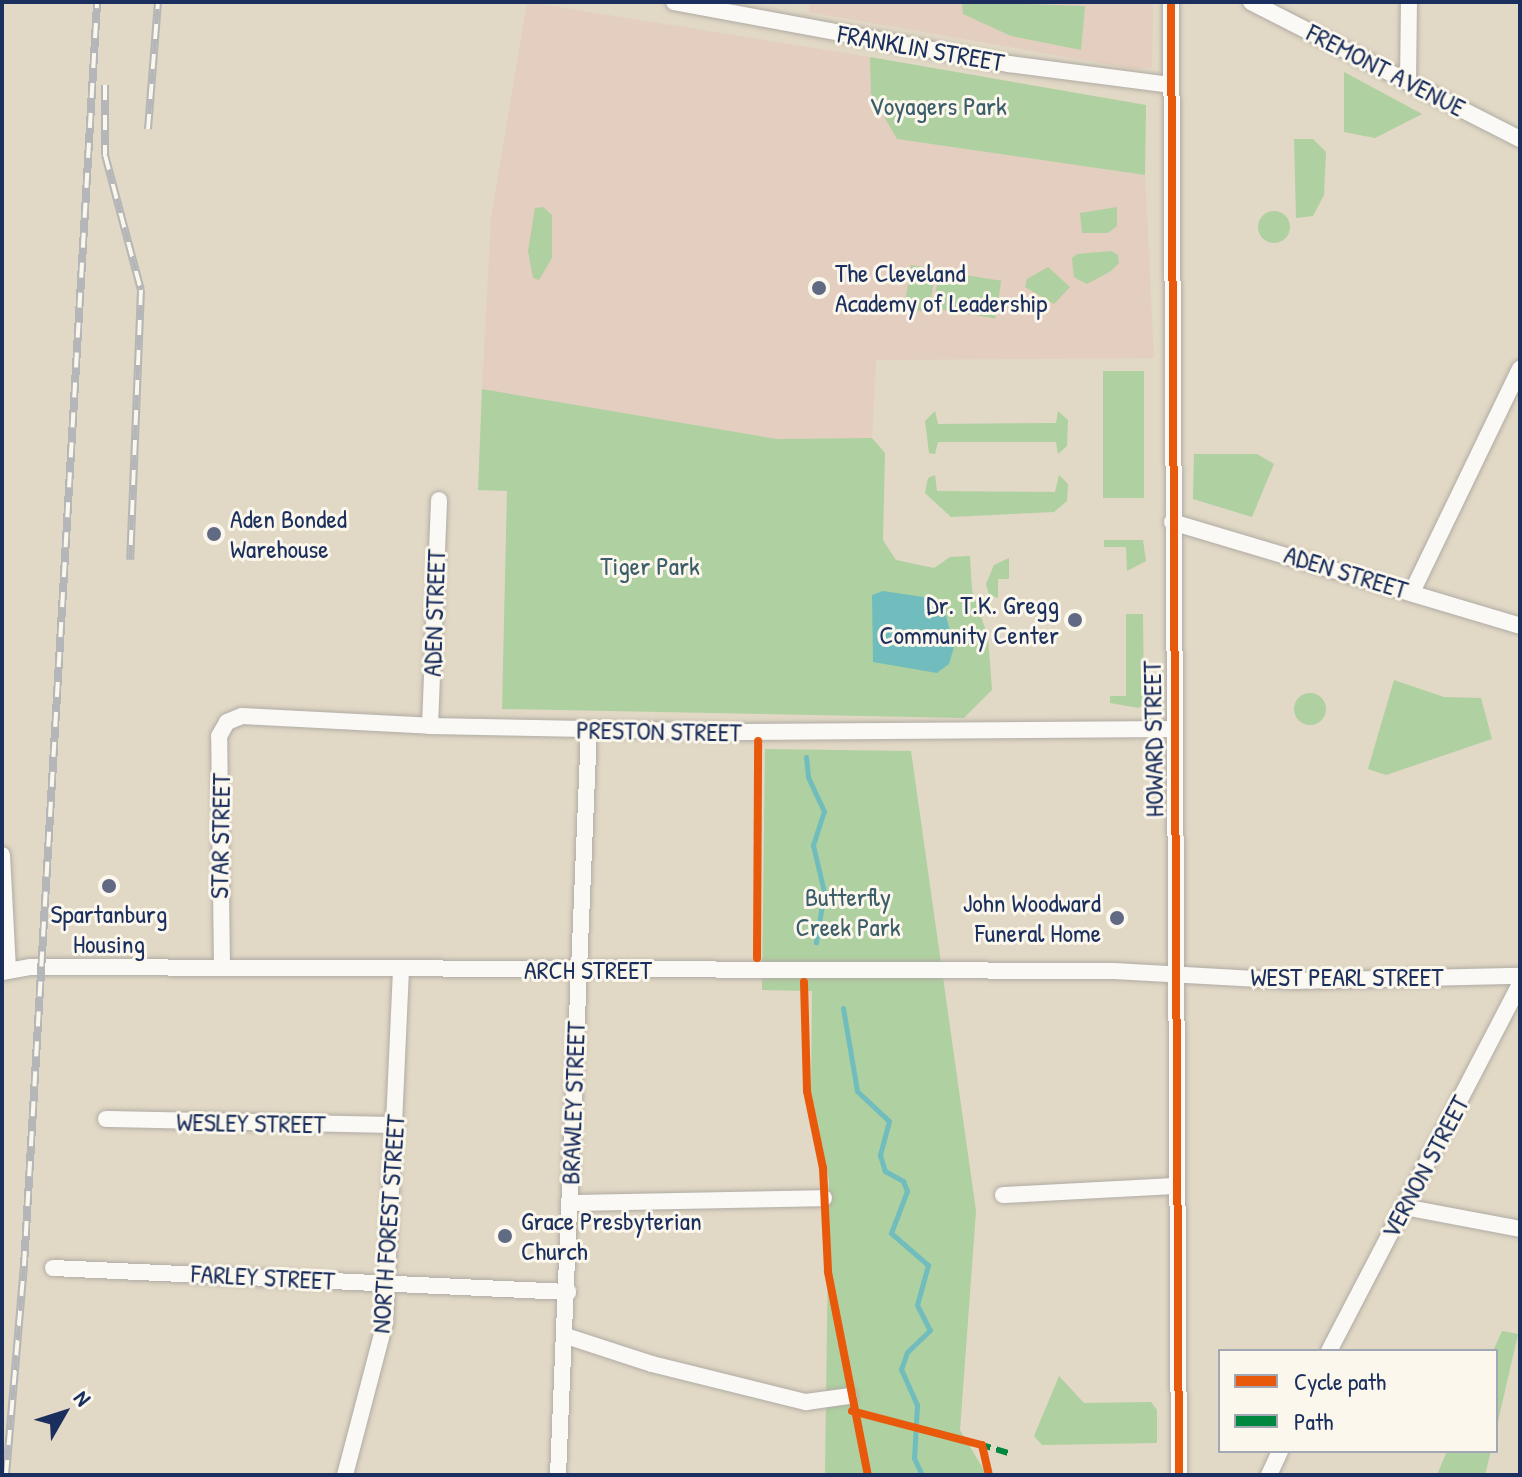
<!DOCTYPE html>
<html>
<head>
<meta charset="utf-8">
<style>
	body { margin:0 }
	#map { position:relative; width:1522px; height:1477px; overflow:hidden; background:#e1d8c5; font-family:"Patrick Hand",sans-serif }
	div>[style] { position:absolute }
	.built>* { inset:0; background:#e3cebf }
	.green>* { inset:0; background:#afd0a0; transform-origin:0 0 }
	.round { border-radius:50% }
	.water>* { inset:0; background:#71bdbd }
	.stream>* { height:5px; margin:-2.5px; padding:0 2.5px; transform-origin:2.5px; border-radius:2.5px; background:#71bdbd }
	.roads { filter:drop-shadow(0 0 2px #b0aba4) drop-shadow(0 0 2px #b0aba4) }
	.minor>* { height:16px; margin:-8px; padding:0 8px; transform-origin:8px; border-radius:8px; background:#faf9f6 }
	.rail>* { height:8px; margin-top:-4px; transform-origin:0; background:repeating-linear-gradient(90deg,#fbf7ec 0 15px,#b5b6b8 0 30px); box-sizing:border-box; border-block:2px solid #b5b6b8 }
	.quiet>* { height:6px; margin-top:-3px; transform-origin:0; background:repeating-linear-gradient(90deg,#00873e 0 12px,transparent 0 18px) }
	.cycleway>* { height:8px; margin:-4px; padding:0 4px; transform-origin:4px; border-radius:4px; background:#e8590c }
	.dots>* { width:22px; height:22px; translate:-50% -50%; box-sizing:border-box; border:4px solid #fbf7ec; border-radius:50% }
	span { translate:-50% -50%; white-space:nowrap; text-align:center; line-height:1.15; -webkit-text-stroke:6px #fbf7ec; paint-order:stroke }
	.street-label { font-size:26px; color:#1b2f5e }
	.park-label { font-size:26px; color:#3b5d69 }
	.poi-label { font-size:26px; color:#1b2f5e }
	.left { translate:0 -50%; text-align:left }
	.right { translate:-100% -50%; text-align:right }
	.frame { position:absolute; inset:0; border:4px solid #1b2f5e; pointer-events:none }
	.legend { position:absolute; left:1218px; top:1349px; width:280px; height:104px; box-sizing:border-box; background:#fbf7ec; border:2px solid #a1a7b3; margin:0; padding:10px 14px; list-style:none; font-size:24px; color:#1b2f5e }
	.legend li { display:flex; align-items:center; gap:16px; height:40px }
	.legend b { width:40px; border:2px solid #a1a7b3 }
	.north { position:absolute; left:24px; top:1373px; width:80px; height:80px; -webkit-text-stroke:6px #fbf7ec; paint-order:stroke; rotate:51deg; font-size:22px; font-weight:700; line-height:32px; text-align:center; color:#1b2f5e }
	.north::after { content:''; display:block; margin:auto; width:28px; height:36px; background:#1b2f5e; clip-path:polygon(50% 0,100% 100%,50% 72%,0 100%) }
</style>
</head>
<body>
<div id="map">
	<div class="built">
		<i style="clip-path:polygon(527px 2px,870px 57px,871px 94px,897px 139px,1145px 175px,1154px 358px,876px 360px,872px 438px,777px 439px,482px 389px,491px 219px)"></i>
		<i style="clip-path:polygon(809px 2px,1153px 2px,1152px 67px,1135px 69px,809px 12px)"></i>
	</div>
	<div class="green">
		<i style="clip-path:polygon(962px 2px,1085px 6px,1081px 50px,1011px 36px,963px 14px)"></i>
		<i style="clip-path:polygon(870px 57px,1146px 105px,1145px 175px,897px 139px,871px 94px)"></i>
		<i style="clip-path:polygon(1344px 72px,1422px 114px,1375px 138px,1344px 132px)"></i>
		<i style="clip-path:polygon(1294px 139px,1313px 139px,1326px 152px,1324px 195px,1313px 216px,1296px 218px)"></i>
		<i style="clip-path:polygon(543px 207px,552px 215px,552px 258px,539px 280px,533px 278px,528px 251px,535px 208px)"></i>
		<i style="clip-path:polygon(1117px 207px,1117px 226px,1108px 233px,1082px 233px,1080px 213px)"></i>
		<i class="round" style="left:1258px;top:211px;width:32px;height:32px"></i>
		<i style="clip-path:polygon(1111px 251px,1118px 255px,1119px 263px,1111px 271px,1087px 284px,1074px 277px,1072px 258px,1077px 254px)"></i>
		<i style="left:911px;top:265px;width:25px;height:44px;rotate:9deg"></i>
		<i style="clip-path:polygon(1048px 267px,1070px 287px,1054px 304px,1025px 287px,1027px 279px)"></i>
		<i style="left:939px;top:271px;width:63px;height:38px;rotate:9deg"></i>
		<i style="left:1103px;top:371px;width:41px;height:127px"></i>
		<i style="clip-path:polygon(482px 389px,777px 439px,872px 438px,885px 453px,883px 540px,896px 560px,934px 568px,950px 557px,970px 556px,972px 590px,988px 637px,992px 690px,964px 718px,502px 709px,507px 491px,478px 490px)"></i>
		<i style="clip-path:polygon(935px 411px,938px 424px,1056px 423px,1058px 411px,1068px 420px,1067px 446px,1058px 454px,1056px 442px,938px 442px,935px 454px,929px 453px,925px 421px)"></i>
		<i style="clip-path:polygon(1194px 454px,1257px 454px,1274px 464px,1252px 517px,1193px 499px)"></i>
		<i style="clip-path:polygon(935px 475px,937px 491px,1055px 492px,1059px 475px,1068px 484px,1067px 501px,1054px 512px,951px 517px,925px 493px,928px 478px)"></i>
		<i style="clip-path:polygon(1104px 540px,1143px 540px,1146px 561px,1127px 571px,1126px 547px,1104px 547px)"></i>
		<i style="clip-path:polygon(1009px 558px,1009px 579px,998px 579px,998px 598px,989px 595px,986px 584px,994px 565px)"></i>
		<i style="clip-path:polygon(1126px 614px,1143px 614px,1144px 702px,1139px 708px,1110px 703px,1110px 696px,1126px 696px)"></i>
		<i style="clip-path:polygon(1394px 680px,1444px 697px,1481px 698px,1492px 739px,1386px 775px,1368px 769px)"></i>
		<i class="round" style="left:1294px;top:693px;width:32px;height:32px"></i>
		<i style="clip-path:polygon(765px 749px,911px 751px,976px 1211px,960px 1430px,987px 1475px,825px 1475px,829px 1179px,811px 1091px,812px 991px,762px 990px)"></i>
		<i style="clip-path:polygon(1502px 1331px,1518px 1334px,1496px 1430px,1493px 1351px)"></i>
		<i style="clip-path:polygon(1059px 1376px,1084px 1403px,1151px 1402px,1157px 1410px,1157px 1443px,1042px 1445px,1034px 1436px)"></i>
		<i style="clip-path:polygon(1447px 1451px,1491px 1451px,1485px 1475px,1437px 1475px)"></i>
	</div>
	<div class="water">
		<i style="clip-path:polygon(883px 591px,937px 599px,944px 608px,954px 647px,949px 664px,937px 673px,873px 662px,872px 595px)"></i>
	</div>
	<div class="stream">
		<i style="left:806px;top:757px;width:20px;rotate:84deg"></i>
		<i style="left:808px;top:777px;width:38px;rotate:65deg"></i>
		<i style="left:824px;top:811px;width:36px;rotate:108deg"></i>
		<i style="left:813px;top:845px;width:48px;rotate:76.8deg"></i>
		<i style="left:824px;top:892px;width:51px;rotate:99.1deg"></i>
		<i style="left:843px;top:1008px;width:84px;rotate:80.4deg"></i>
		<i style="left:857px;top:1091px;width:44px;rotate:43.2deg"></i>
		<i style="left:889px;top:1121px;width:35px;rotate:105deg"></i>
		<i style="left:880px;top:1155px;width:17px;rotate:73deg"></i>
		<i style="left:885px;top:1171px;width:21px;rotate:29deg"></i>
		<i style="left:903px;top:1181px;width:11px;rotate:68deg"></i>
		<i style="left:907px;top:1191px;width:45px;rotate:110.9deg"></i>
		<i style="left:891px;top:1233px;width:49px;rotate:40.9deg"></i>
		<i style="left:928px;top:1265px;width:41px;rotate:105.4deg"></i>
		<i style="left:917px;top:1305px;width:28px;rotate:63deg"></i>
		<i style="left:930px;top:1330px;width:32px;rotate:136deg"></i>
		<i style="left:907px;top:1352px;width:18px;rotate:109deg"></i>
		<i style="left:901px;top:1369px;width:39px;rotate:66deg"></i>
		<i style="left:917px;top:1405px;width:53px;rotate:93.2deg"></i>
		<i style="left:914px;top:1458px;width:19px;rotate:65deg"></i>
	</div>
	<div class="roads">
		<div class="minor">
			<i style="left:674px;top:2px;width:341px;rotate:10.5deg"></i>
			<i style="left:1009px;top:64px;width:162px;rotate:7.4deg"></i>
			<i style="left:1171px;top:2px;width:1473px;rotate:89.69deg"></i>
			<i style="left:1251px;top:2px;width:302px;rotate:27deg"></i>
			<i style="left:1408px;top:82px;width:80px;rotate:-89.3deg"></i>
			<i style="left:1172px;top:522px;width:363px;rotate:16.6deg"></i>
			<i style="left:1412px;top:592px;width:248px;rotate:-64.2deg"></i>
			<i style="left:430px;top:726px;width:226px;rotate:-87.7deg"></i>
			<i style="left:2px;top:855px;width:114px;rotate:87deg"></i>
			<i style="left:222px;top:968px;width:232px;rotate:-90.7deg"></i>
			<i style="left:219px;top:736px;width:16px;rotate:-60deg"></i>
			<i style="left:227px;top:722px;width:16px;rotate:-22deg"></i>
			<i style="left:242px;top:716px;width:188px;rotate:3deg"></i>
			<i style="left:430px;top:726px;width:299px;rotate:1.1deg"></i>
			<i style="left:729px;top:732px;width:443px;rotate:-0.4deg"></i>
			<i style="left:2px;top:972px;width:28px;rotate:-10deg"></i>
			<i style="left:30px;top:967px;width:1084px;rotate:0.21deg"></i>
			<i style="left:1114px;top:971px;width:177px;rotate:3.2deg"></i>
			<i style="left:1291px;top:981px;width:229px;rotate:-1.3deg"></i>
			<i style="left:106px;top:1119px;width:290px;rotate:1.2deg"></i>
			<i style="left:1003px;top:1195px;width:173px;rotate:-3deg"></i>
			<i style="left:570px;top:1203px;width:254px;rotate:-1.1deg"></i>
			<i style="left:1404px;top:1207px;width:118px;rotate:10.7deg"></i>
			<i style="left:53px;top:1268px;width:516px;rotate:2.67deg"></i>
			<i style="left:566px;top:1336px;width:90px;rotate:18deg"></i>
			<i style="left:652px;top:1364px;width:159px;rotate:13.9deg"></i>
			<i style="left:806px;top:1402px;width:43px;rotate:-7.9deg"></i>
			<i style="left:1329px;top:1351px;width:414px;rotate:-62.5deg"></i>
			<i style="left:345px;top:1475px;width:158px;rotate:-75.3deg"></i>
			<i style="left:385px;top:1322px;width:353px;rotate:-87.4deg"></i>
			<i style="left:558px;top:1475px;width:746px;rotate:-87.62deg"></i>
			<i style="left:1269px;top:1475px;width:26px;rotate:-65deg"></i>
		</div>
	</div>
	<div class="rail">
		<i style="left:105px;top:85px;width:70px;rotate:90deg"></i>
		<i style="left:105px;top:155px;width:140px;rotate:75.1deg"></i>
		<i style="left:141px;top:290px;width:270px;rotate:92.3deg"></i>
		<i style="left:148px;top:129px;width:127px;rotate:-85.5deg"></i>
		<i style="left:6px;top:1475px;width:210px;rotate:-85.1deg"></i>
		<i style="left:24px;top:1266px;width:1266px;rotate:-86.69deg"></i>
	</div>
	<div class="quiet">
		<i style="left:979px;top:1444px;width:31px;rotate:17deg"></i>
	</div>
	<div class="cycleway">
		<i style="left:1171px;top:2px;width:1473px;rotate:89.69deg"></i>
		<i style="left:757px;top:958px;width:217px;rotate:-89.7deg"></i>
		<i style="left:804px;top:982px;width:109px;rotate:88.4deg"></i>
		<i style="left:807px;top:1091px;width:79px;rotate:78.3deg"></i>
		<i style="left:823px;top:1168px;width:104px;rotate:87.2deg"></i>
		<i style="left:828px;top:1272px;width:207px;rotate:78.9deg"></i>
		<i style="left:852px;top:1411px;width:134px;rotate:14.7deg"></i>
		<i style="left:982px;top:1445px;width:31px;rotate:77deg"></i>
	</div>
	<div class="dots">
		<i style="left:819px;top:288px;background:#606a82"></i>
		<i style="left:214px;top:534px;background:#606a82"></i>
		<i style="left:1075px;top:620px;background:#606a82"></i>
		<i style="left:109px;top:886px;background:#606a82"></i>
		<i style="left:1117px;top:918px;background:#606a82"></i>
		<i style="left:505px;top:1236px;background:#606a82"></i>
	</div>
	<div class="street-label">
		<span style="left:921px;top:48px;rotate:10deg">FRANKLIN STREET</span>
		<span style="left:1386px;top:70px;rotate:27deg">FREMONT AVENUE</span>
		<span style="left:1346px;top:572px;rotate:17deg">ADEN STREET</span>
		<span style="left:434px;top:613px;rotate:-88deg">ADEN STREET</span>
		<span style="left:659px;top:731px;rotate:1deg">PRESTON STREET</span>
		<span style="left:1153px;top:739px;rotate:-91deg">HOWARD STREET</span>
		<span style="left:220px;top:836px;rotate:-89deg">STAR STREET</span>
		<span style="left:588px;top:970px">ARCH STREET</span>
		<span style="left:1347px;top:977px">WEST PEARL STREET</span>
		<span style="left:573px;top:1103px;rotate:-88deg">BRAWLEY STREET</span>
		<span style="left:251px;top:1123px;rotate:1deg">WESLEY STREET</span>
		<span style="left:1425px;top:1167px;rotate:-62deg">VERNON STREET</span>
		<span style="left:388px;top:1224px;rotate:-86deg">NORTH FOREST STREET</span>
		<span style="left:263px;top:1277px;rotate:3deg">FARLEY STREET</span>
	</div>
	<div class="park-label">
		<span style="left:938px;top:106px">Voyagers Park</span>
		<span style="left:650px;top:566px">Tiger Park</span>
		<span style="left:848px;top:912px">Butterfly<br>Creek Park</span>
	</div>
	<div class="poi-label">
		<span class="left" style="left:835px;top:288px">The Cleveland<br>Academy of Leadership</span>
		<span class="left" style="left:230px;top:534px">Aden Bonded<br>Warehouse</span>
		<span class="right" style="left:1059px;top:620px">Dr. T.K. Gregg<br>Community Center</span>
		<span class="right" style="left:1101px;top:918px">John Woodward<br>Funeral Home</span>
		<span style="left:109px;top:929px">Spartanburg<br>Housing</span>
		<span class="left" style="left:521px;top:1236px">Grace Presbyterian<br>Church</span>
	</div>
	<div class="frame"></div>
	<ul class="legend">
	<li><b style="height:10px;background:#e8590c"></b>Cycle path</li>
	<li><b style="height:10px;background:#00873e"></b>Path</li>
	</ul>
	<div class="north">N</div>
</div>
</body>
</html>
